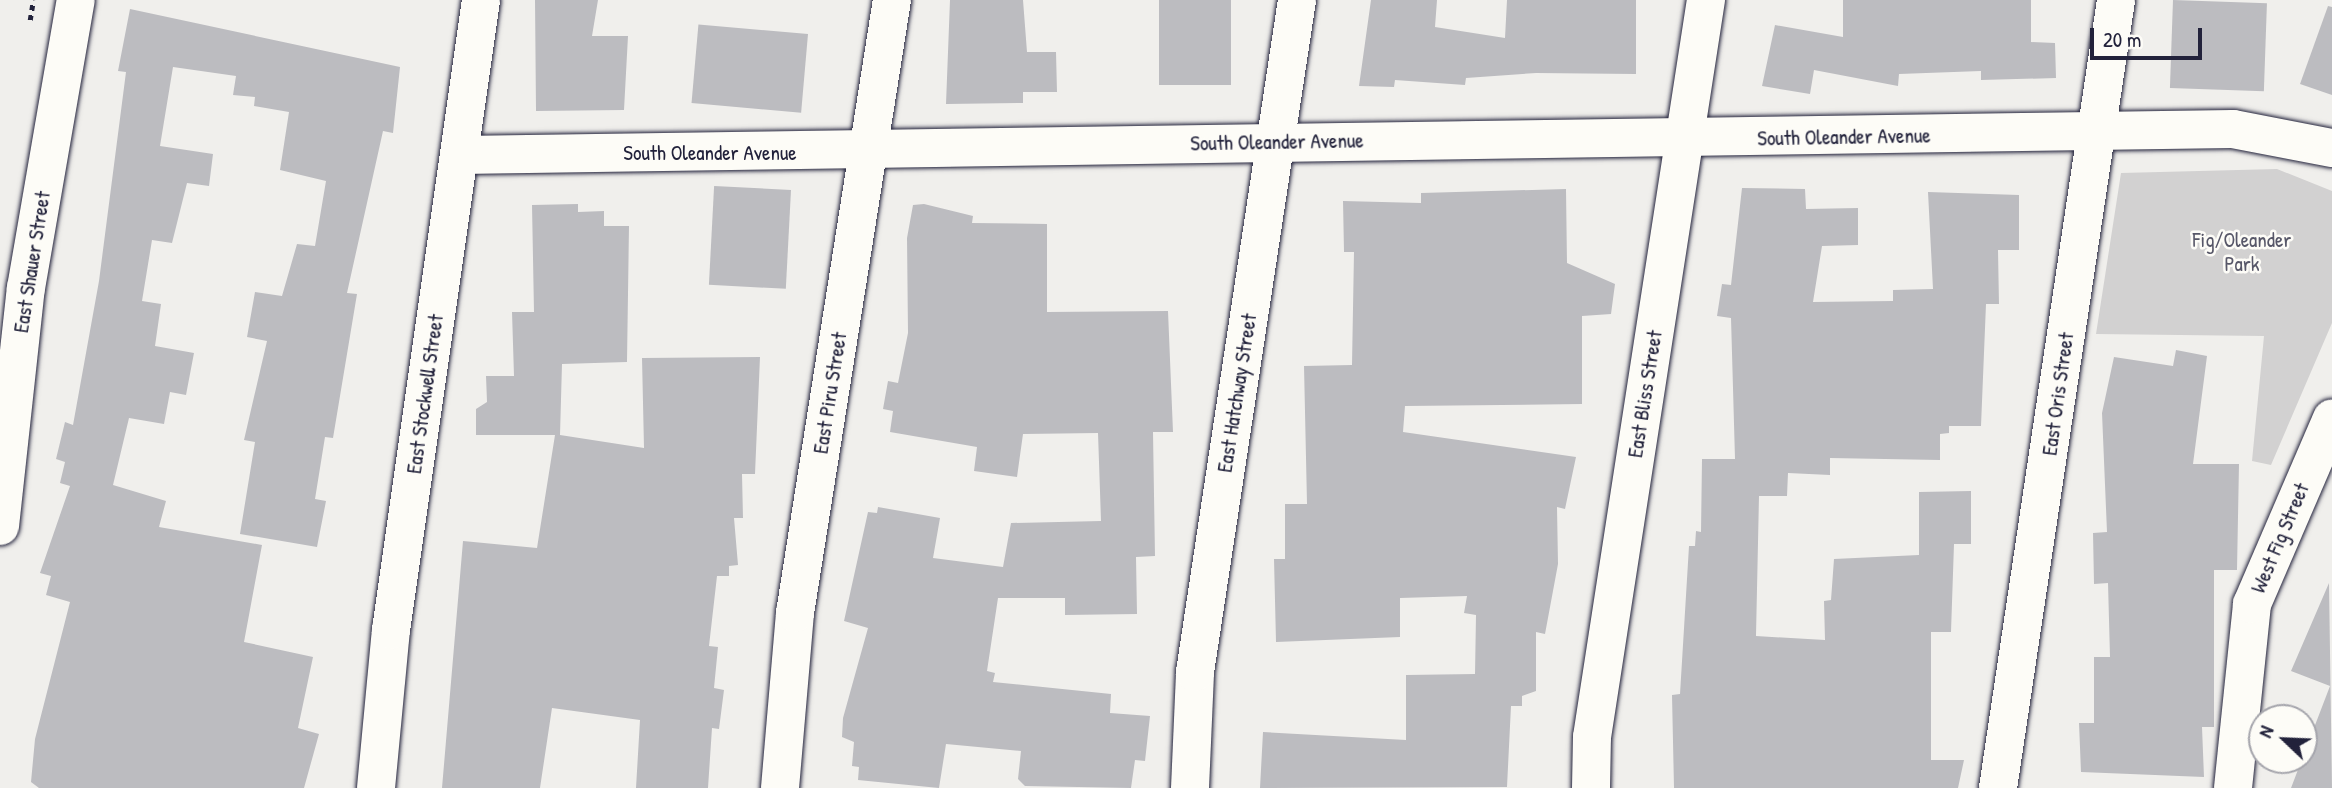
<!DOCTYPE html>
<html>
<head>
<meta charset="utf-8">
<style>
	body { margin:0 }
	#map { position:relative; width:2332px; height:788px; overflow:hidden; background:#f0efec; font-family:"Patrick Hand",sans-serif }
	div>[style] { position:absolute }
	.green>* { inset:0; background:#d2d1d1 }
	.building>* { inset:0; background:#bcbcc0; transform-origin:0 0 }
	.path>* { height:4.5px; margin-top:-2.25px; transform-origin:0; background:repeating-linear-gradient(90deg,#22223b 0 5px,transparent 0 10px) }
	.roads { filter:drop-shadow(0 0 2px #22223b) drop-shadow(0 0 2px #22223b) }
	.minor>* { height:38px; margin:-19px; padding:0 19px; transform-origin:19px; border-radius:19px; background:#fdfcf7 }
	span { translate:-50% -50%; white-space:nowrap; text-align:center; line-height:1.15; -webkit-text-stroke:5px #fdfcf7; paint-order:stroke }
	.street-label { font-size:21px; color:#22223b }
	.park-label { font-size:21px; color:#575768 }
	.north { position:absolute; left:2248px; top:704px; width:70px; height:70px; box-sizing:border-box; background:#fdfcf7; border:2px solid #a5a5ac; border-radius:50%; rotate:293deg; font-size:19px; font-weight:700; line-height:28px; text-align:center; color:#22223b }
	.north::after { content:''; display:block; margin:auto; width:24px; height:32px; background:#22223b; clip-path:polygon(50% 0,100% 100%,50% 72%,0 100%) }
	.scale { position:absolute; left:2090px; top:28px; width:112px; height:32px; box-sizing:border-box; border:4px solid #22223b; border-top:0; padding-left:9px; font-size:21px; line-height:24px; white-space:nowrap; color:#22223b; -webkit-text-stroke:5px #fdfcf7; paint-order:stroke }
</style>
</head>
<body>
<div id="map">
	<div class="green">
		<i style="clip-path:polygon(2277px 169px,2332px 191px,2332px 323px,2271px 465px,2252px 461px,2264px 336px,2096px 334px,2121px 173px)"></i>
	</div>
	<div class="building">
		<i style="clip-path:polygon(535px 0,598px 0,592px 36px,628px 36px,624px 110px,536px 111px)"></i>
		<i style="clip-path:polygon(950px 0,1023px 0,1027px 52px,1056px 52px,1057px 92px,1023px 92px,1023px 103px,946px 104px)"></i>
		<i style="left:1159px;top:0;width:72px;height:85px"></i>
		<i style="clip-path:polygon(1371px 0,1437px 0,1435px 27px,1505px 38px,1507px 0,1636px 0,1636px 74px,1536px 73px,1466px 78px,1465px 85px,1395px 80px,1394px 87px,1359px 86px)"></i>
		<i style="clip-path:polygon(1843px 0,2031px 0,2031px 42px,2055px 43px,2056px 78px,1981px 80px,1981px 71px,1899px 74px,1898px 86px,1814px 70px,1810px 94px,1762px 86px,1775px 25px,1843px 37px)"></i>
		<i style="left:2173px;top:0;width:94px;height:88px;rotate:2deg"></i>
		<i style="clip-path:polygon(2328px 6px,2332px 7px,2332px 95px,2300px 84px)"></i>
		<i style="clip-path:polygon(130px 9px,400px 67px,393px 133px,383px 131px,347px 293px,357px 294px,333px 438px,325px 437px,315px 499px,326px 501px,317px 547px,240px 534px,255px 442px,244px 440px,267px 341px,247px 337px,255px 292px,282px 296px,297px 244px,315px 246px,326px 181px,280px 170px,289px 112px,254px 106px,255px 97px,233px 95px,236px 76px,173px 67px,160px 146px,213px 154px,209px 186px,187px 183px,172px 243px,152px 240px,142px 301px,161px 304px,155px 346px,194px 353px,186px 395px,170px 392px,164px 424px,129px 418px,113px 485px,166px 501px,159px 527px,262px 545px,244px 642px,313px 657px,298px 728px,319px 734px,304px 788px,39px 788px,31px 782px,35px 739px,70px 602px,46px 595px,51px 576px,40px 573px,70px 486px,60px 483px,65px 462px,56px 459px,65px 422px,73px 425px,99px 281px,126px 72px,118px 71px)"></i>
		<i style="left:808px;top:34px;width:79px;height:110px;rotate:95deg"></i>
		<i style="clip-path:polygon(1742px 188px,1805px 189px,1806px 209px,1858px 208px,1858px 245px,1822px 246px,1813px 302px,1893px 301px,1893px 290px,1933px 289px,1928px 192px,2019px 195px,2019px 250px,1998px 250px,1999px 304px,1986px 304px,1981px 426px,1949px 426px,1949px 433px,1940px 434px,1940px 460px,1830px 458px,1830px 475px,1788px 473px,1787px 496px,1759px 496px,1756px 636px,1825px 640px,1824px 601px,1831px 600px,1834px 559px,1919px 555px,1919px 492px,1971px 491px,1971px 544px,1954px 544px,1951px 632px,1931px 632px,1931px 760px,1964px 760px,1958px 788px,1674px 788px,1672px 695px,1680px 694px,1689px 546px,1695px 546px,1696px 531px,1701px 532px,1702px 459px,1735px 459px,1731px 318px,1717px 316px,1722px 284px,1731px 285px)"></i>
		<i style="clip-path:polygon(1566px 189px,1567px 263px,1615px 284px,1611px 314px,1582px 316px,1582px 404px,1405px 406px,1403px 432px,1576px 457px,1565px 509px,1557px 507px,1558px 564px,1545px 634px,1536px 632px,1536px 691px,1522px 696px,1522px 706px,1511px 706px,1507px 787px,1260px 788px,1263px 732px,1406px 740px,1406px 675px,1475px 674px,1476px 615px,1464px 613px,1467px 596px,1400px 598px,1400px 637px,1276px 642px,1274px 559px,1285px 559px,1285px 504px,1307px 504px,1304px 366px,1352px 365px,1354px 252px,1344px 252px,1343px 201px,1421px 203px,1421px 193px)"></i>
		<i style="left:791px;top:190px;width:99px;height:77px;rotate:93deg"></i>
		<i style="clip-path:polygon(578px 204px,578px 212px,604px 211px,604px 226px,629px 226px,627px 362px,562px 364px,560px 435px,644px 448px,642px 358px,760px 357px,755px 474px,742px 474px,743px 518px,734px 518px,738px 565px,729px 566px,729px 576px,717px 576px,709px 646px,718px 647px,714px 688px,724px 690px,719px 729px,712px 728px,708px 788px,636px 788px,640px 720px,552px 708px,540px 788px,442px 788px,463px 541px,537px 548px,555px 435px,476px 435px,476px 409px,487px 402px,486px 376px,514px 376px,512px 312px,534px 312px,532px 205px)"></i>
		<i style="clip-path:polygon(924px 204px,973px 216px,972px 223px,1047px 224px,1047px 312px,1168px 311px,1173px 432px,1153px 432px,1155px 556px,1136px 557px,1137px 614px,1065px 615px,1065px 598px,998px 598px,987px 671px,995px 673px,993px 682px,1111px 694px,1110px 713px,1150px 716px,1145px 761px,1135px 760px,1131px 788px,1025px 786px,1018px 779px,1021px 751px,946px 744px,939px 788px,858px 780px,859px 767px,852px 766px,854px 742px,842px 737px,843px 718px,868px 628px,844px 621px,868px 512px,877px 513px,878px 507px,940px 518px,933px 558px,1003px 567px,1011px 523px,1101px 521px,1098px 433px,1023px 434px,1017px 477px,974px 471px,977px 447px,890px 432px,893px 411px,883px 409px,888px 381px,898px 383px,908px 333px,907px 238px,913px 205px)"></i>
		<i style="clip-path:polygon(2176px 350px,2207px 356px,2193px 464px,2239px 464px,2237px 570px,2214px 570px,2214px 727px,2202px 727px,2204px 777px,2081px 772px,2079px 723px,2094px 723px,2094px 657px,2110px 657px,2108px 583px,2094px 584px,2093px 533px,2107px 532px,2102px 413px,2114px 357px,2173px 366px)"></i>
		<i style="clip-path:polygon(2329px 583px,2332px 788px,2291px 788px,2330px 686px,2291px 671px)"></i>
	</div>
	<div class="path">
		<i style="left:30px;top:20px;width:20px;rotate:-81deg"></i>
	</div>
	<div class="roads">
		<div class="minor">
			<i style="left:460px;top:155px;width:1773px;rotate:-0.84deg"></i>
			<i style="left:2233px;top:129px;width:101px;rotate:10.9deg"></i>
			<i style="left:0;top:526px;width:239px;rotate:-83.8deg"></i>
			<i style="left:26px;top:288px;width:292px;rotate:-80.2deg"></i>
			<i style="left:376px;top:788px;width:159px;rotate:-84.6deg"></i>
			<i style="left:391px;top:630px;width:636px;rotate:-81.87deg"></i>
			<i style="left:780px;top:788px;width:176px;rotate:-85.1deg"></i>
			<i style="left:795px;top:613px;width:621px;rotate:-81.01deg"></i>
			<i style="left:1190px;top:788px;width:116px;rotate:-87.5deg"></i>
			<i style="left:1195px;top:672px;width:680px;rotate:-81.37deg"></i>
			<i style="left:1591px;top:788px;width:51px;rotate:-88.9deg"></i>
			<i style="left:1592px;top:737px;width:746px;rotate:-81.21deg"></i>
			<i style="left:1998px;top:788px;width:797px;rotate:-81.48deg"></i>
			<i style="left:2233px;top:788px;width:185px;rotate:-84.1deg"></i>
			<i style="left:2252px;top:604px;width:202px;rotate:-66.7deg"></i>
		</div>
	</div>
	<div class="street-label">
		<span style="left:1844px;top:137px;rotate:-1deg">South Oleander Avenue</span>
		<span style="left:1277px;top:142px;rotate:-1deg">South Oleander Avenue</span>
		<span style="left:710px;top:153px">South Oleander Avenue</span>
		<span style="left:32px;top:262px;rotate:-81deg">East Shauer Street</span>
		<span style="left:830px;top:393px;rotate:-81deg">East Piru Street</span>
		<span style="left:1237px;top:393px;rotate:-81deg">East Hatchway Street</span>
		<span style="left:425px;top:394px;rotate:-82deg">East Stockwell Street</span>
		<span style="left:1645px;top:394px;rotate:-81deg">East Bliss Street</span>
		<span style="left:2058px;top:394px;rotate:-82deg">East Oris Street</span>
		<span style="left:2280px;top:538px;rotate:-67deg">West Fig Street</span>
	</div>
	<div class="park-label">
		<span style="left:2242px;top:252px">Fig/Oleander<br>Park</span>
	</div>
	<div class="north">N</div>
	<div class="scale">20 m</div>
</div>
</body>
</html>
